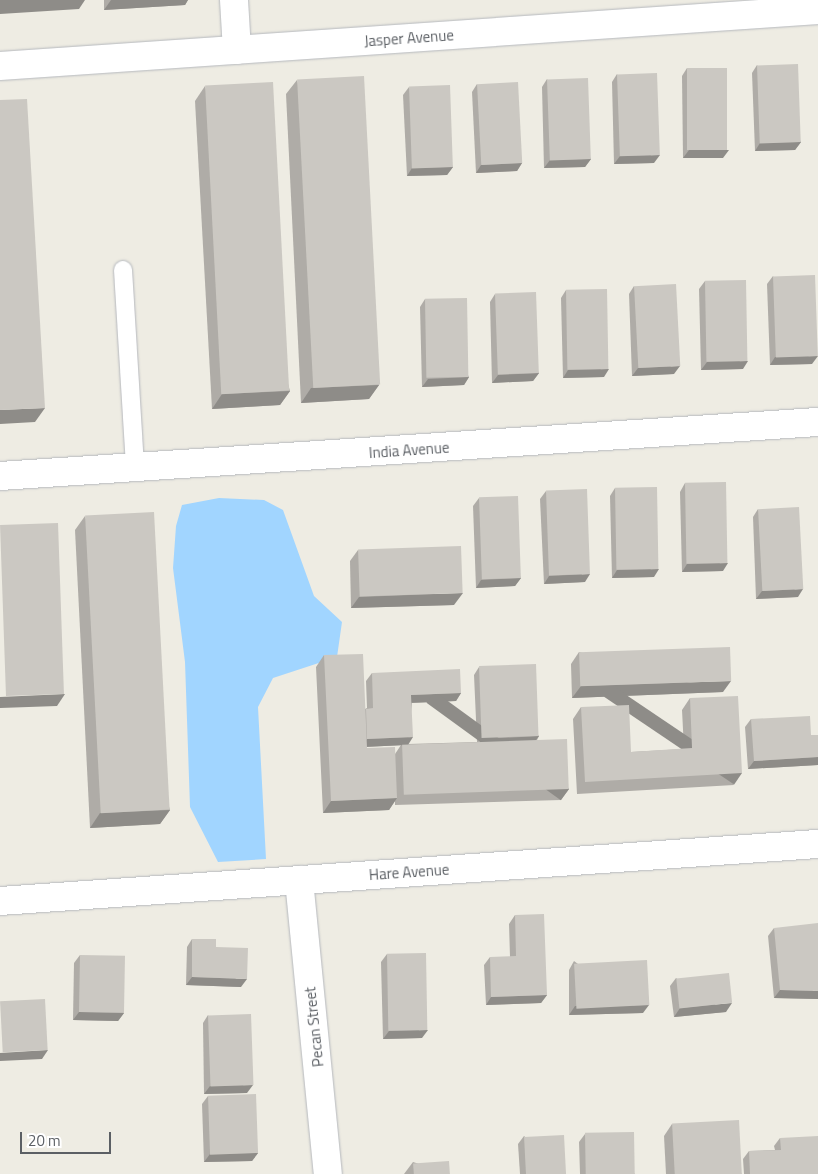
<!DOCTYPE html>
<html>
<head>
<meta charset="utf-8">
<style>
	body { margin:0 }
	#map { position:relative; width:818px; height:1174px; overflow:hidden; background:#eeece3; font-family:"Titillium Web",sans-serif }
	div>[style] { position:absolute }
	.water>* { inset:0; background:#a1d5ff }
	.roads { filter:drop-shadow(0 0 1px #b5b8bd) drop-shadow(0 0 1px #b5b8bd) }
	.service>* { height:18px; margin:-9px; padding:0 9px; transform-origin:9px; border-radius:9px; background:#fff }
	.minor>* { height:28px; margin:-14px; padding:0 14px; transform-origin:14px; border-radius:14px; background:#fff }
	.wall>* { inset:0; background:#afaca7 }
	.shaded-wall>* { inset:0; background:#8e8c88; transform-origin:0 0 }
	.building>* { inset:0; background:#cbc8c2; transform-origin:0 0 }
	span { translate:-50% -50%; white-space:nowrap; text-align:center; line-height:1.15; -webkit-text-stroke:4px #fff; paint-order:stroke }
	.street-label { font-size:15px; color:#5b5f64 }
	.scale { position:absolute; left:20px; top:1132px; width:91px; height:22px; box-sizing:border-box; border:2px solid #5b5f64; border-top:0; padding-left:6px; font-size:15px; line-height:18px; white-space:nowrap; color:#5b5f64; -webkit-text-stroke:4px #fff; paint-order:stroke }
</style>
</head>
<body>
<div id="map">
	<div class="water">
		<i style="clip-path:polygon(219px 498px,264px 500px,283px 510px,314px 596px,342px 622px,337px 657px,273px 678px,258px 707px,266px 859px,218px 862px,190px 807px,185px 662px,173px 568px,176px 526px,182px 505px)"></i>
	</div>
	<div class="roads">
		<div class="service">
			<i style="left:123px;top:270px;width:198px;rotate:86.5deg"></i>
		</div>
		<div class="minor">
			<i style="left:234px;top:0;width:50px;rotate:86.6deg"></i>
			<i style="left:0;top:66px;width:820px;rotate:-3.92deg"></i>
			<i style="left:0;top:476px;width:820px;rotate:-3.78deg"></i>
			<i style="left:299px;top:880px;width:295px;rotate:84.4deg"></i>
			<i style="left:0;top:901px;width:820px;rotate:-3.99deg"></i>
		</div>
	</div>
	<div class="wall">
		<i style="clip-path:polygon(104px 0,188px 0,185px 5px,104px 10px)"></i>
		<i style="clip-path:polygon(757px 65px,801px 142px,795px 150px,755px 151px,752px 73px)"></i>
		<i style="clip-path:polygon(687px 68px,723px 158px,683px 158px,682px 76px)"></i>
		<i style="clip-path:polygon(617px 74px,654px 163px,614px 164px,612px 82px)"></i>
		<i style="clip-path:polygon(547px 79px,591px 159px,585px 167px,544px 168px,542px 87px)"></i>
		<i style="clip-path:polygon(297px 80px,379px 385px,369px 399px,301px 403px,286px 94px)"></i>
		<i style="clip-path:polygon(477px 84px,522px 163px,517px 171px,476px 173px,472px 92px)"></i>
		<i style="clip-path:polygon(205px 86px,290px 391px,280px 405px,212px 409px,195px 101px)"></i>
		<i style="clip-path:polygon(409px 87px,453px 167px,447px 175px,407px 176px,403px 95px)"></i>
		<i style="clip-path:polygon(773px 276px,812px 364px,770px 365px,767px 284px)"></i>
		<i style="clip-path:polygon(705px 281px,743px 369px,701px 370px,699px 289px)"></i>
		<i style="clip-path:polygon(634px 286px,674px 374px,632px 376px,629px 294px)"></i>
		<i style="clip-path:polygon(566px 290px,604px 377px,563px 378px,561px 298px)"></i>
		<i style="clip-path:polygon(495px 294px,539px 373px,533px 381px,492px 383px,490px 302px)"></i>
		<i style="clip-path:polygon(425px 299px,469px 377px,464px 385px,422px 387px,420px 307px)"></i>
		<i style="clip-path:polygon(685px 483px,723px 571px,682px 572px,680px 492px)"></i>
		<i style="clip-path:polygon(615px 488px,654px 577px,612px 578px,610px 496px)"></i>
		<i style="clip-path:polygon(546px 491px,585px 582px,544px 584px,540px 499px)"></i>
		<i style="clip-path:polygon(479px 498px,521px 578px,515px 586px,476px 588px,473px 506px)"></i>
		<i style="clip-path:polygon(758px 509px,798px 597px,756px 599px,753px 517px)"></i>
		<i style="clip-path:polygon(85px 516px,170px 810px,160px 824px,90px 828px,75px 530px)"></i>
		<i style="clip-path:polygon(358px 550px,454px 605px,351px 608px,350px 561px)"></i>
		<i style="clip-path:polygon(579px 652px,723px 692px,572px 698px,571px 664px)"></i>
		<i style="clip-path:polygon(evenodd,324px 655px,365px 709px,367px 708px,366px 681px,372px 673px,461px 693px,456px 701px,412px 703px,408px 744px,477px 742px,474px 675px,479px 667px,539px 736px,537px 740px,569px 789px,561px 800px,395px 805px,395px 801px,389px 810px,323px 813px,316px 667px,324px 655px,401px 745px,395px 754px,367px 748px,367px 747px,401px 745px)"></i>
		<i style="clip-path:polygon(690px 698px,734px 785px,577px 794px,573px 719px,581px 707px,631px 752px,684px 749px,682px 710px)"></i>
		<i style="clip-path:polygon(751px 719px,811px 735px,818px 735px,818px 765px,748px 769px,745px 727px)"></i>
		<i style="clip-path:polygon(515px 915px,547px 995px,541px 1003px,486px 1005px,484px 965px,490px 957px,510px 957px,509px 924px)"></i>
		<i style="clip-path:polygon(774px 928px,818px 999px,774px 998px,768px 936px)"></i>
		<i style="clip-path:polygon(192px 939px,216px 947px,241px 987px,186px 985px,187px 947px)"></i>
		<i style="clip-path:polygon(387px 954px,422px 1038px,383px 1039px,381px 962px)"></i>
		<i style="clip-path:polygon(80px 955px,124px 1013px,118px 1021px,73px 1020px,74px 963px)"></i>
		<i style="clip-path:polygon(574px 961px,643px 1013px,569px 1015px,569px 970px)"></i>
		<i style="clip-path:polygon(676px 978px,726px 1012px,674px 1017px,670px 986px)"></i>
		<i style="clip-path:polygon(208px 1015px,247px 1093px,204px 1094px,203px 1023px)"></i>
		<i style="clip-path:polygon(208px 1096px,258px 1153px,252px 1161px,204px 1162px,202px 1104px)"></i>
		<i style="clip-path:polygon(672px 1124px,742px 1174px,666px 1174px,664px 1136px)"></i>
		<i style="clip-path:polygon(585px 1134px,635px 1174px,580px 1174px,579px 1142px)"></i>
		<i style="clip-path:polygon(524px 1136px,566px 1174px,520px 1174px,518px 1144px)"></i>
		<i style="clip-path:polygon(780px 1138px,818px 1174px,744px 1174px,743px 1159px,749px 1151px,775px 1150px,774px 1146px)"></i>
		<i style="clip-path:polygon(413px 1162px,450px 1174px,404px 1174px)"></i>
	</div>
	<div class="shaded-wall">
		<i style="clip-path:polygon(0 0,85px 0,79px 9px,0 14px)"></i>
		<i style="clip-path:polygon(111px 0,188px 0,185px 5px,104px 10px)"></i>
		<i style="clip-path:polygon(801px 142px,795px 150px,755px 151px,760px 143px)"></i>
		<i style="clip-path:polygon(689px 150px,729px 150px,723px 158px,683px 158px)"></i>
		<i style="clip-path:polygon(660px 155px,654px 163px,614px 164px,620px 156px)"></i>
		<i style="clip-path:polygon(591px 159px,585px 167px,544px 168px,550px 160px)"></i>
		<i style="clip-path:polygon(522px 163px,517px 171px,476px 173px,481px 165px)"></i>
		<i style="clip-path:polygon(453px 167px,447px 175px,407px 176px,412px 168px)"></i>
		<i style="clip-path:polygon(818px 356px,812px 364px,770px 365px,775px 357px)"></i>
		<i style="clip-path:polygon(748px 361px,743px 369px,701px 370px,707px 362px)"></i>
		<i style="clip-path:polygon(680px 366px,674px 374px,632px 376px,638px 368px)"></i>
		<i style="clip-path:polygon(609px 369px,604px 377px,563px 378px,568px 370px)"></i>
		<i style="clip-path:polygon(539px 373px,533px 381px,492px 383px,498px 375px)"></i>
		<i style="clip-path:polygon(469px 377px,464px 385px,422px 387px,428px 379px)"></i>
		<i style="clip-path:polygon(379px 385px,369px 399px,301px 403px,311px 388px)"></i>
		<i style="clip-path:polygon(290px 391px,280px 405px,212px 409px,222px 394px)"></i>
		<i style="clip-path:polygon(45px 408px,35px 422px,0 424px,0 410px)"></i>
		<i style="clip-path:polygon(728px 563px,723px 571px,682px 572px,687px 564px)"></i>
		<i style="clip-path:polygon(659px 569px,654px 577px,612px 578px,617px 570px)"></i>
		<i style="clip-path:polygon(590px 574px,585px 582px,544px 584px,549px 576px)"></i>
		<i style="clip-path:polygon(521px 578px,515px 586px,476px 588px,481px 580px)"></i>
		<i style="clip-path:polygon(803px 589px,798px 597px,756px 599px,762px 591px)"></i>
		<i style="clip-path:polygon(463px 593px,454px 605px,351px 608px,359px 597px)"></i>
		<i style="clip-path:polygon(731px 681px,723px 692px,572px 698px,581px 686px)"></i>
		<i style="clip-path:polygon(461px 693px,456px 701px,406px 703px,411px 695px)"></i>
		<i style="clip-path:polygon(65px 694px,57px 706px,0 708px,0 697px)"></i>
		<i style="clip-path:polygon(539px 736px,533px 744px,477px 747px,482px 739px)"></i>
		<i style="clip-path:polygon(413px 737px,408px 745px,361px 747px,367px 739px)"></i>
		<i style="clip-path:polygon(818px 757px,818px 765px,748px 769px,754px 761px)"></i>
		<i style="left:742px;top:773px;width:14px;height:157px;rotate:124deg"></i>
		<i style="left:569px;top:789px;width:14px;height:166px;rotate:126deg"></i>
		<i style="clip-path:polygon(397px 798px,389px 810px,323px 813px,331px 801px)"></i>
		<i style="clip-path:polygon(170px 810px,160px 824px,90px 828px,100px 813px)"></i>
		<i style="clip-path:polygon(192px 977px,247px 979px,241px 987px,186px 985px)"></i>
		<i style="clip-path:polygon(780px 990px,818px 991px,818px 999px,774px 998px)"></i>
		<i style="clip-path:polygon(547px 995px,541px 1003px,486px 1005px,491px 997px)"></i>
		<i style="clip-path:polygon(732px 1003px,726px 1012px,674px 1017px,680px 1008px)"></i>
		<i style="clip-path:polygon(649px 1005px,643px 1013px,569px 1015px,575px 1006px)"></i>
		<i style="clip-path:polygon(79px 1012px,124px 1013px,118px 1021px,73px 1020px)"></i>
		<i style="clip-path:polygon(428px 1030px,422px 1038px,383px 1039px,389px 1031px)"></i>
		<i style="clip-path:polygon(48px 1050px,42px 1059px,0 1061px,0 1053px)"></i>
		<i style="clip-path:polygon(253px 1085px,247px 1093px,204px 1094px,210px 1086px)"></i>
		<i style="clip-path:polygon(258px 1153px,252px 1161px,204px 1162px,210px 1154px)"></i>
	</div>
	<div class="building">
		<i style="left:798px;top:64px;width:78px;height:41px;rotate:88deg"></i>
		<i style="left:687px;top:68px;width:40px;height:82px"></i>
		<i style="left:657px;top:73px;width:82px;height:40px;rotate:88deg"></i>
		<i style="left:364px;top:76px;width:309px;height:67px;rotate:87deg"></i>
		<i style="left:588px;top:78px;width:81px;height:41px;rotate:88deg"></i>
		<i style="left:273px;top:82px;width:309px;height:68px;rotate:87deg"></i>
		<i style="left:518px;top:82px;width:81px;height:41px;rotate:87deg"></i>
		<i style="left:450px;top:85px;width:82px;height:41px;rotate:88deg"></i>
		<i style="clip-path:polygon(27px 99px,45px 408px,0 410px,0 100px)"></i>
		<i style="left:815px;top:275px;width:81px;height:42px;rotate:88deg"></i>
		<i style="left:746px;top:280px;width:81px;height:41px;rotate:89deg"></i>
		<i style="left:676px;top:284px;width:82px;height:42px;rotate:87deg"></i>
		<i style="left:607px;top:289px;width:80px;height:41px;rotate:89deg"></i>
		<i style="left:536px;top:292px;width:81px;height:41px;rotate:88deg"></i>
		<i style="left:467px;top:298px;width:79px;height:42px;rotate:89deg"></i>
		<i style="left:726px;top:482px;width:81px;height:41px;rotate:89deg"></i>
		<i style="left:657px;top:487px;width:82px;height:42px;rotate:89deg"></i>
		<i style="left:587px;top:489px;width:85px;height:41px;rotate:88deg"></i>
		<i style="left:518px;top:496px;width:82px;height:39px;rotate:88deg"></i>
		<i style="left:799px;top:507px;width:82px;height:41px;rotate:87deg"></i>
		<i style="left:154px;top:512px;width:298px;height:69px;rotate:87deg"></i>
		<i style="left:58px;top:523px;width:171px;height:58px;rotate:88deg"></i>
		<i style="left:461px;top:546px;width:47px;height:103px;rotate:88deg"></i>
		<i style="left:730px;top:647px;width:34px;height:151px;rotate:88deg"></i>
		<i style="clip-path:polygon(363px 654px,367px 748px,395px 747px,397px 798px,331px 801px,324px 655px)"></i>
		<i style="left:536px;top:664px;width:72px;height:57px;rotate:88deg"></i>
		<i style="clip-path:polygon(460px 669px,461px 693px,411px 695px,413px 737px,367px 739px,366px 709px,373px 708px,372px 673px)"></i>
		<i style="clip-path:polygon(738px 696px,742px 773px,585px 782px,581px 707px,629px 705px,631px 752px,692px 748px,690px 698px)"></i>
		<i style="clip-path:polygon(810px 716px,811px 735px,818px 735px,818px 757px,754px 761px,751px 719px)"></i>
		<i style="left:567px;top:739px;width:50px;height:165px;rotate:88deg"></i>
		<i style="clip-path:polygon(544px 914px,547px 995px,491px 997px,490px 957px,516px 956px,515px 915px)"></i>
		<i style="clip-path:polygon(818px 923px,818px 991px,780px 990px,774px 928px)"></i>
		<i style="clip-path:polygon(192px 939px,216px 939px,216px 947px,248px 948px,247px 979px,192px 977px)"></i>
		<i style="left:426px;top:953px;width:77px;height:39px;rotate:89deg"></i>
		<i style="left:80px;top:955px;width:45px;height:57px;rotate:1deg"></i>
		<i style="left:647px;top:960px;width:45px;height:73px;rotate:87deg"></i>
		<i style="left:729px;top:973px;width:30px;height:53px;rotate:84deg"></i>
		<i style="left:45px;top:999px;width:51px;height:45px;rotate:87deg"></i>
		<i style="left:251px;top:1014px;width:71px;height:43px;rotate:88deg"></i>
		<i style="left:256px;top:1094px;width:59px;height:48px;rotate:88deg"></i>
		<i style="left:739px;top:1120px;width:54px;height:67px;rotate:87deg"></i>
		<i style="left:634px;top:1132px;width:42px;height:49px;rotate:89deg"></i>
		<i style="left:564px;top:1135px;width:39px;height:40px;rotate:87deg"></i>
		<i style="clip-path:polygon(818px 1136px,818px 1174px,750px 1174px,749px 1151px,781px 1150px,780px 1138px)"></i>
		<i style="left:449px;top:1161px;width:13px;height:36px;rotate:86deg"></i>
	</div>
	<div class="street-label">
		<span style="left:409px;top:38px;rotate:-4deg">Jasper Avenue</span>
		<span style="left:409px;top:450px;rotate:-4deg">India Avenue</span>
		<span style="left:409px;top:872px;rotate:-4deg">Hare Avenue</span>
		<span style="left:314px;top:1027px;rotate:-96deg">Pecan Street</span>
	</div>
	<div class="scale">20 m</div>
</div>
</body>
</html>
